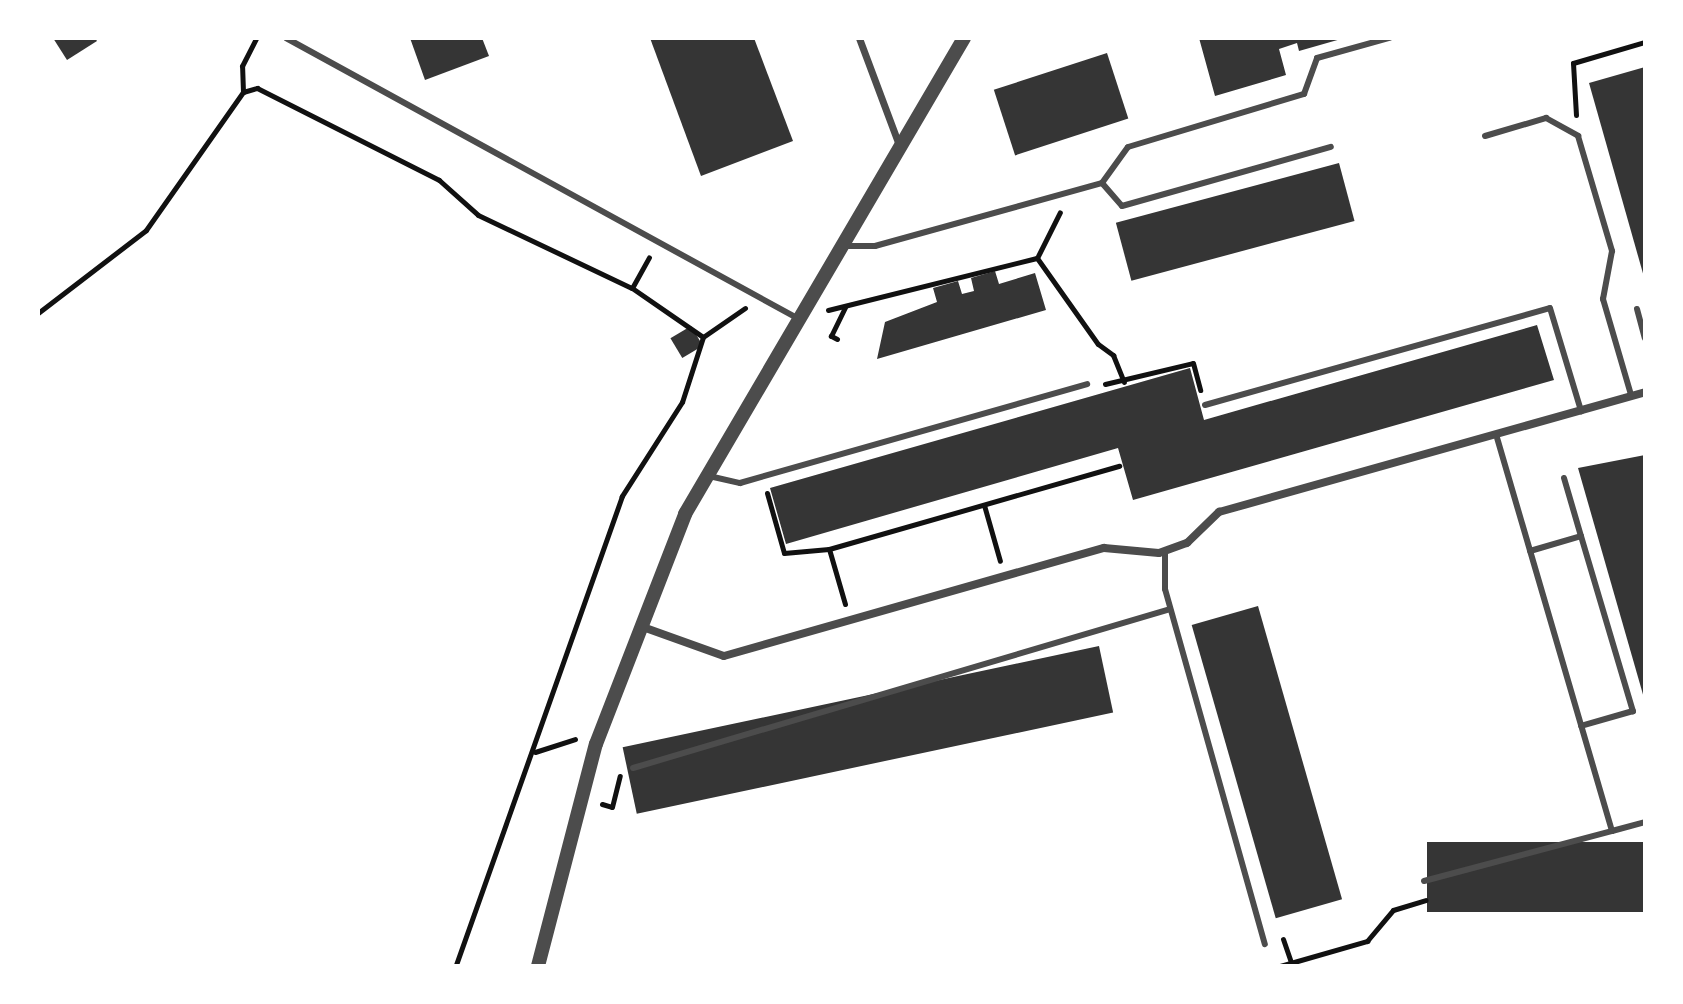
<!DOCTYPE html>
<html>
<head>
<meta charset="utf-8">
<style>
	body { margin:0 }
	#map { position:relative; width:1683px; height:1004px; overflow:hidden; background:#fff; font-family:"IBM Plex Sans",sans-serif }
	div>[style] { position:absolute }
	.building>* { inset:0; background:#353535; transform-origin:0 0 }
	.path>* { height:5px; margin:-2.5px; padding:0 2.5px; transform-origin:2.5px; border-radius:2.5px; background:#111 }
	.service>* { height:6px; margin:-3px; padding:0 3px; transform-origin:3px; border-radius:3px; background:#4c4c4c }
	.pedestrian>* { height:7px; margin:-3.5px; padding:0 3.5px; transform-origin:3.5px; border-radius:3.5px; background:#4c4c4c }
	.minor>* { height:8px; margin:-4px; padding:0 4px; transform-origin:4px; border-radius:4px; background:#4c4c4c }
	.tertiary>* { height:14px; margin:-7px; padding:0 7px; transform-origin:7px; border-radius:7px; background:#4c4c4c }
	span { translate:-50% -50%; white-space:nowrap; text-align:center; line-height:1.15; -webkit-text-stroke:6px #fff; paint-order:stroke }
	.frame { position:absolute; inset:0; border:40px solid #fff; pointer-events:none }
</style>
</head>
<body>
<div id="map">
	<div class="building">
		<i style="clip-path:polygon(53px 38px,95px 38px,97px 41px,67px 60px)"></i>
		<i style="clip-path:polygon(410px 38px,482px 38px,489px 56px,425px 80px)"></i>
		<i style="clip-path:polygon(650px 38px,754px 38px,793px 141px,701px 176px)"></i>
		<i style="clip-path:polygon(1199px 38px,1341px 38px,1341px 39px,1299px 51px,1297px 43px,1279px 49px,1286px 75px,1215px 96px)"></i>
		<i style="left:1107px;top:53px;width:69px;height:119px;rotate:72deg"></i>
		<i style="clip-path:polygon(1645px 67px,1645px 277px,1644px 277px,1589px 83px)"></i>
		<i style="left:1339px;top:163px;width:60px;height:231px;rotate:75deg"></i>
		<i style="clip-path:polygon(995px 271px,999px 284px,1035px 273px,1046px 310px,877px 359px,885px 322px,937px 302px,933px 288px,958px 281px,962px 294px,974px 291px,971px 278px)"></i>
		<i style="clip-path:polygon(1537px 325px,1554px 380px,1133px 500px,1118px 448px,786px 544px,770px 488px,1190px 368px,1204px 420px)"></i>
		<i style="left:691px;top:326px;width:23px;height:24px;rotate:59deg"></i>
		<i style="clip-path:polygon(1645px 455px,1645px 698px,1644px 698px,1578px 468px)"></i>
		<i style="left:1258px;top:606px;width:305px;height:69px;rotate:74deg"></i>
		<i style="left:1099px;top:646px;width:68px;height:487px;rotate:78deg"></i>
		<i style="left:1645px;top:842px;width:70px;height:218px;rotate:90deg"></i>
	</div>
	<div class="path">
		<i style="left:243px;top:92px;width:26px;rotate:-92deg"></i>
		<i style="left:242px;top:66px;width:31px;rotate:-63deg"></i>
		<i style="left:1576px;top:115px;width:52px;rotate:-93.3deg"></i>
		<i style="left:1573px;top:63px;width:75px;rotate:-16.3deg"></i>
		<i style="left:1037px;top:258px;width:105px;rotate:54.7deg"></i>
		<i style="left:1098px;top:344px;width:19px;rotate:36deg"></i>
		<i style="left:1113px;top:355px;width:29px;rotate:68deg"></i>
		<i style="left:632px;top:288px;width:35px;rotate:-61deg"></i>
		<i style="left:828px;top:310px;width:215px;rotate:-14deg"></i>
		<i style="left:1037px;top:258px;width:51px;rotate:-63.4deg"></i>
		<i style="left:38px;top:313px;width:136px;rotate:-37.5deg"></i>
		<i style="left:146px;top:230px;width:169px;rotate:-54.9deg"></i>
		<i style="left:243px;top:92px;width:15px;rotate:-16deg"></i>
		<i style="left:257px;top:88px;width:204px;rotate:26.8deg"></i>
		<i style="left:439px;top:180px;width:52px;rotate:41.9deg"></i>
		<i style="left:478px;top:215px;width:170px;rotate:25.4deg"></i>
		<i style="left:632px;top:288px;width:86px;rotate:34.6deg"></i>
		<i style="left:703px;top:337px;width:68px;rotate:107.9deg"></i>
		<i style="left:682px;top:402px;width:112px;rotate:122.6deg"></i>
		<i style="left:622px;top:496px;width:498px;rotate:109.5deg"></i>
		<i style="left:703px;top:337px;width:51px;rotate:-34.6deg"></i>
		<i style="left:837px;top:339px;width:7px;rotate:-153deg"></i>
		<i style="left:831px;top:336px;width:32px;rotate:-64deg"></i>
		<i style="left:1105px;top:384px;width:90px;rotate:-13.4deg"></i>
		<i style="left:1193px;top:363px;width:28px;rotate:75deg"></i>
		<i style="left:767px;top:493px;width:62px;rotate:74.2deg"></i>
		<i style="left:784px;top:553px;width:45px;rotate:-5.1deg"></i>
		<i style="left:984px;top:505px;width:58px;rotate:74.1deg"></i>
		<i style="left:845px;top:604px;width:57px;rotate:-106.2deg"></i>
		<i style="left:829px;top:549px;width:302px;rotate:-16deg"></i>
		<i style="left:535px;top:752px;width:42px;rotate:-18deg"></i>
		<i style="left:602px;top:804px;width:10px;rotate:17deg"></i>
		<i style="left:612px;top:807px;width:32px;rotate:-76deg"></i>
		<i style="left:1283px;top:939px;width:28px;rotate:71deg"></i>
		<i style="left:1280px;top:966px;width:91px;rotate:-16deg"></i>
		<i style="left:1367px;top:941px;width:40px;rotate:-50deg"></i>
		<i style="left:1393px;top:910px;width:34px;rotate:-17deg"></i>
	</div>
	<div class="service">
		<i style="left:286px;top:38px;width:583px;rotate:28.72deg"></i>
		<i style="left:1485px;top:136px;width:64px;rotate:-16.4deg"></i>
		<i style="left:1546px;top:118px;width:37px;rotate:29deg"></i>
		<i style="left:1578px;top:136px;width:120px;rotate:73.5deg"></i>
		<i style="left:1612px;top:251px;width:49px;rotate:100.6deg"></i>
		<i style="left:1603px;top:299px;width:100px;rotate:73.7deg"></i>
		<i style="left:1102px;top:183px;width:30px;rotate:49deg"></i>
		<i style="left:1122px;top:206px;width:217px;rotate:-15.8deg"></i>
		<i style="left:844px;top:246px;width:31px"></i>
		<i style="left:875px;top:246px;width:236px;rotate:-15.5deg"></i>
		<i style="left:1102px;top:183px;width:44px;rotate:-54.2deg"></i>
		<i style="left:1128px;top:147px;width:184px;rotate:-16.8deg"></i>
		<i style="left:1304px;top:94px;width:38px;rotate:-70deg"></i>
		<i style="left:1317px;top:58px;width:75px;rotate:-15.5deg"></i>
		<i style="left:1637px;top:309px;width:30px;rotate:75deg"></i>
		<i style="left:1205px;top:405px;width:358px;rotate:-15.7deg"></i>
		<i style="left:1550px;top:308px;width:108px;rotate:73.2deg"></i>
		<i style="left:709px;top:476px;width:32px;rotate:13deg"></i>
		<i style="left:740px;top:483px;width:361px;rotate:-15.9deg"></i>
		<i style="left:1564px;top:478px;width:60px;rotate:73.7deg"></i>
		<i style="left:1165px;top:551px;width:38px;rotate:90deg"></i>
		<i style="left:1165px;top:589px;width:369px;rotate:74.3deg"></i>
		<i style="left:1530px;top:551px;width:53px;rotate:-16.4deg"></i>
		<i style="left:1581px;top:536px;width:183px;rotate:73.5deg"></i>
		<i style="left:1633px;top:711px;width:54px;rotate:163.9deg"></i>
		<i style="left:633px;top:768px;width:560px;rotate:-16.49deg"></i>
		<i style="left:1612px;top:831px;width:34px;rotate:-15deg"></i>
		<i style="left:1424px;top:881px;width:195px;rotate:-14.9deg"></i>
		<i style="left:1612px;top:831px;width:409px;rotate:-106.3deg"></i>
	</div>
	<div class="pedestrian">
		<i style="left:859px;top:38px;width:114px;rotate:69.5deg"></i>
	</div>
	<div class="minor">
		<i style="left:640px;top:626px;width:89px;rotate:19.7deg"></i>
		<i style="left:724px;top:656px;width:395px;rotate:-15.9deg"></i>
		<i style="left:1104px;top:548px;width:55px;rotate:5.2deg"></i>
		<i style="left:1159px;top:553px;width:30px;rotate:-20deg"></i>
		<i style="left:1187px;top:543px;width:45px;rotate:-44.1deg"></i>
		<i style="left:1219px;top:512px;width:443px;rotate:-15.7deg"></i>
	</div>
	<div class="tertiary">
		<i style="left:538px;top:966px;width:229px;rotate:-75.4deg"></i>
		<i style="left:596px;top:744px;width:247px;rotate:-68.8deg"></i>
		<i style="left:685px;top:514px;width:552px;rotate:-59.62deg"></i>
	</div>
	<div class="frame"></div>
</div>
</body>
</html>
